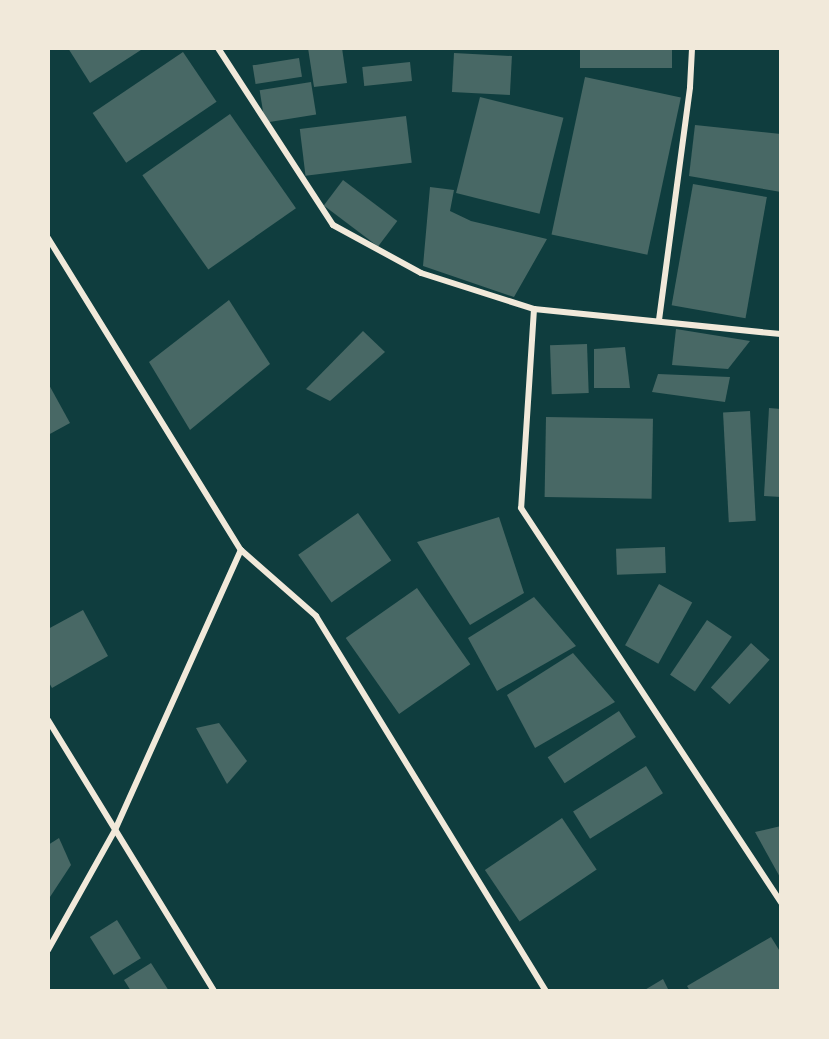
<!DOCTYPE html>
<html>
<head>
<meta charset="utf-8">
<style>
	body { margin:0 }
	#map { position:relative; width:829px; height:1039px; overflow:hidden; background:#0f3d3e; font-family:Signika,sans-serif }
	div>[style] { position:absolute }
	.building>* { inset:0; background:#486865; transform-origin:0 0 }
	.minor>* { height:6px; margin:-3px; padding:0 3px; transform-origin:3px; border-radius:3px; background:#f1e9da }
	span { translate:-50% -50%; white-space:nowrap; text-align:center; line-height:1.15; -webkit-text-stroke:4.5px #f1e9da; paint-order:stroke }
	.frame { position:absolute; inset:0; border:50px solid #f1e9da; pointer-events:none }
</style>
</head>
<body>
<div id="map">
	<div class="building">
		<i style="clip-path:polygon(68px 48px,144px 48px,90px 83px)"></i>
		<i style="clip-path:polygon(308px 48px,342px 48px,347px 83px,314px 87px)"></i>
		<i style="left:580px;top:48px;width:92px;height:20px"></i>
		<i style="left:183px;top:52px;width:60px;height:109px;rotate:56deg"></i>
		<i style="left:454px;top:53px;width:58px;height:39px;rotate:3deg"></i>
		<i style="left:299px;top:58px;width:19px;height:47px;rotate:81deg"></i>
		<i style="left:410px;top:62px;width:19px;height:48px;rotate:84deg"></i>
		<i style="left:585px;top:77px;width:98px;height:161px;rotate:12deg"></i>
		<i style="left:311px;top:82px;width:33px;height:52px;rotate:81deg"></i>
		<i style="left:480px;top:97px;width:86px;height:99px;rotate:14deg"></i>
		<i style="left:230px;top:114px;width:115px;height:107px;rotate:55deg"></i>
		<i style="left:406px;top:116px;width:47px;height:107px;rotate:83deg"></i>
		<i style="clip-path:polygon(695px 125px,781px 134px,781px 192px,689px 176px)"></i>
		<i style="left:343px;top:180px;width:68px;height:32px;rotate:37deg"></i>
		<i style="left:693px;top:184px;width:75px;height:123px;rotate:10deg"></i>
		<i style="clip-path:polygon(430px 187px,454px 190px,450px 211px,471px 221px,547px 239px,514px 297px,423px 266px)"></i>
		<i style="clip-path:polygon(229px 300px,270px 364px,190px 430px,149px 362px)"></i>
		<i style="clip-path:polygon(676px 329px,750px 341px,728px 369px,672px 365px)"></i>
		<i style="clip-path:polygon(363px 331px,385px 352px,330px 401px,306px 389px)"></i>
		<i style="left:587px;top:344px;width:49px;height:37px;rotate:88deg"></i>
		<i style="clip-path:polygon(625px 347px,630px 388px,594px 388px,594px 349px)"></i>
		<i style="clip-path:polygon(658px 374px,730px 377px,725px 402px,652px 392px)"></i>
		<i style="clip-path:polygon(48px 383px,70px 423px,48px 435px)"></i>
		<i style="clip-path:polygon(769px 408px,781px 409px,781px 497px,764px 496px)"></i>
		<i style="left:750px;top:411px;width:110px;height:27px;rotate:87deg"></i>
		<i style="left:546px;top:417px;width:107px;height:80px;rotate:1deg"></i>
		<i style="left:358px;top:513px;width:58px;height:73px;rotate:55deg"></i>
		<i style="clip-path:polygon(499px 517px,524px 593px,470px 625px,417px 542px)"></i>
		<i style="left:665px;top:547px;width:26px;height:49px;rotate:88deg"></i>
		<i style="left:659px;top:584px;width:38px;height:70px;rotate:29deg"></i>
		<i style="left:417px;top:588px;width:93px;height:87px;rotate:55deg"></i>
		<i style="clip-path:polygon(534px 597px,576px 646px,497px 691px,468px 638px)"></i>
		<i style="clip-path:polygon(83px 610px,108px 656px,52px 688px,48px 681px,48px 629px)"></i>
		<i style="left:707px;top:620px;width:30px;height:66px;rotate:34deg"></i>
		<i style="left:751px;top:643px;width:25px;height:60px;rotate:42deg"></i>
		<i style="clip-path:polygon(573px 653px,615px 702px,535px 748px,507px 695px)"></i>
		<i style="left:619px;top:711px;width:31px;height:85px;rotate:57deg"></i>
		<i style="clip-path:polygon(219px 723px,247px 761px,227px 784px,196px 728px)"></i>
		<i style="left:646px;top:766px;width:32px;height:86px;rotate:58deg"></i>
		<i style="left:562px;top:818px;width:62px;height:93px;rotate:56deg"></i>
		<i style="clip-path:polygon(781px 826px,781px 879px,755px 832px)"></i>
		<i style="clip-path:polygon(59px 838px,71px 865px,48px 900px,48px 845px)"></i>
		<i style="left:117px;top:920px;width:45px;height:32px;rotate:58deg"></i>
		<i style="clip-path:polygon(771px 937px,781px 953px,781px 991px,690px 991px,687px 986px)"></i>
		<i style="clip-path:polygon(151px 963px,169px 991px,131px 991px,124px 980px)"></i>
		<i style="clip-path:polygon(663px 979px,669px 991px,643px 991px)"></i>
	</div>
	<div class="minor">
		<i style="left:218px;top:48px;width:211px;rotate:57deg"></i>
		<i style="left:333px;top:225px;width:100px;rotate:28.6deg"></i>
		<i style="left:421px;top:273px;width:119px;rotate:17.7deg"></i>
		<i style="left:534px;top:309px;width:248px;rotate:5.8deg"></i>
		<i style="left:48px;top:238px;width:367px;rotate:58.3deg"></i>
		<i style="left:241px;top:550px;width:100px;rotate:41.3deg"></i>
		<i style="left:316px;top:616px;width:440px;rotate:58.5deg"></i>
		<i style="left:534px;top:309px;width:199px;rotate:93.7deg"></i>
		<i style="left:521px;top:508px;width:473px;rotate:56.6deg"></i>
		<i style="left:659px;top:320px;width:235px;rotate:-82.4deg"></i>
		<i style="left:690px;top:87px;width:39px;rotate:-87deg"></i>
		<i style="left:48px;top:720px;width:318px;rotate:58.5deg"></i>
		<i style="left:48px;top:950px;width:137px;rotate:-60.8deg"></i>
		<i style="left:115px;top:830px;width:307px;rotate:-65.8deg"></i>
	</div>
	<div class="frame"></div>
</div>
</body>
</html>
